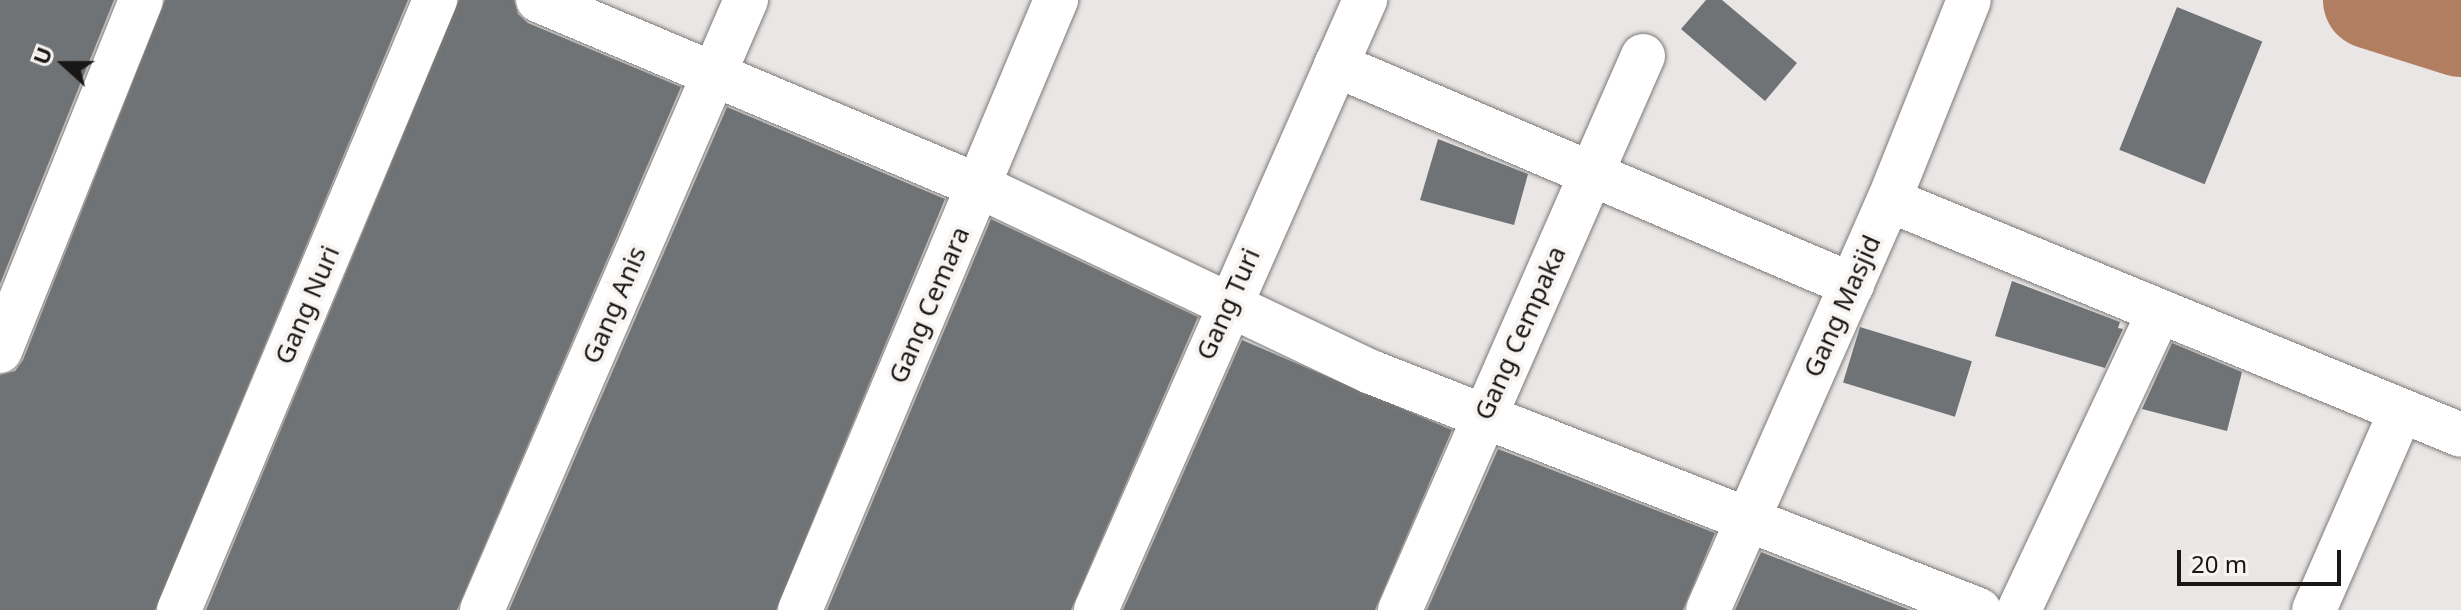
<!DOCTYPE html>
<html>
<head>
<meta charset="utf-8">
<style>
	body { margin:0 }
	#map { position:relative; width:2461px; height:610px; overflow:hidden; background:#e9e6e5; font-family:"Noto Sans",sans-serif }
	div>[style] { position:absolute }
	.river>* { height:98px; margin:-49px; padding:0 49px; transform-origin:49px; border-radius:49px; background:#b27e61 }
	.building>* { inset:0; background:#707375; transform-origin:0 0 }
	.roads { filter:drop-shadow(0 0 2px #7d7a78) drop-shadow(0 0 2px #7d7a78) }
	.street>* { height:44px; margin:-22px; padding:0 22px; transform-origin:22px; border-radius:22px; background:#fff }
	span { translate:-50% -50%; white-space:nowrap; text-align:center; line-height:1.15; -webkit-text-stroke:8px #f7f4f2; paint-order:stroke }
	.street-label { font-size:26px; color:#181716 }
	.north { position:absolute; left:24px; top:24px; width:80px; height:80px; -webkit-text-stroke:6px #f7f4f2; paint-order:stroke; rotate:291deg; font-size:22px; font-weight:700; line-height:32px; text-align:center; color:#181716 }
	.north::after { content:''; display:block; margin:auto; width:28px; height:36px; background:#181716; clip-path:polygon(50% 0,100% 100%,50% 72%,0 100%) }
	.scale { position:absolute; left:2177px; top:550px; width:164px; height:36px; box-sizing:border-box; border:4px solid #181716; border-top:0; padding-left:10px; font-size:24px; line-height:28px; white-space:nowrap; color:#181716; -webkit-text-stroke:6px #f7f4f2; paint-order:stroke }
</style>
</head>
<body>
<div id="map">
	<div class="river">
		<i style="left:2372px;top:0;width:93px;rotate:17.5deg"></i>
	</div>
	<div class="building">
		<i style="clip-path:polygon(0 0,114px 0,0 284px)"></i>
		<i style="clip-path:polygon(165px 0,408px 0,155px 610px,0 610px,0 375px,15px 371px,23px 360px)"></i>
		<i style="clip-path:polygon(459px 0,514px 0,518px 14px,528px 23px,681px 87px,457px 610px,206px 610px)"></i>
		<i style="clip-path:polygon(1706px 0,1722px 0,1797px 63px,1765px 101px,1681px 29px)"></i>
		<i style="left:2177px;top:7px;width:92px;height:154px;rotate:22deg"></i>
		<i style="clip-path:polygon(727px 107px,945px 199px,776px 610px,509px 610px)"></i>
		<i style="clip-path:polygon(1438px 139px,1528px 174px,1514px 225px,1420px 200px)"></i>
		<i style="clip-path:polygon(991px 219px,1198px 317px,1071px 610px,827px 610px)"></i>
		<i style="clip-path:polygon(2012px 281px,2120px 322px,2118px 328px,2123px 329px,2105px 368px,1995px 336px)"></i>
		<i style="left:1860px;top:327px;width:117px;height:58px;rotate:17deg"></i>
		<i style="clip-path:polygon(1242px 340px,1452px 430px,1375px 610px,1123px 610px)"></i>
		<i style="clip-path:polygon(2172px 343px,2242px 372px,2227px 431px,2142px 409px)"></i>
		<i style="clip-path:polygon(1498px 449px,1715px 533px,1683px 610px,1427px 610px)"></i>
		<i style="clip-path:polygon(1761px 552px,1910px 610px,1735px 610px)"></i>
	</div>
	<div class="roads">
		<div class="street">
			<i style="left:538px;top:0;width:479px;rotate:22.9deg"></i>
			<i style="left:979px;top:186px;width:434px;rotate:25.4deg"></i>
			<i style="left:1371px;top:372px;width:653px;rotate:21.38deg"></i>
			<i style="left:1336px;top:65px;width:561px;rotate:23.09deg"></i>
			<i style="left:1889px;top:200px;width:618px;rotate:22.33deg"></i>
			<i style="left:0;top:351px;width:378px;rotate:-68.1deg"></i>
			<i style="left:179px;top:610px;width:662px;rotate:-67.23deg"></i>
			<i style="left:482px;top:610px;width:665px;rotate:-66.6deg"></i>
			<i style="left:800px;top:610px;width:662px;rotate:-67.23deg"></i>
			<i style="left:1096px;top:610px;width:667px;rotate:-66.2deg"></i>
			<i style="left:1400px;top:610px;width:605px;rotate:-66.32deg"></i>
			<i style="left:1708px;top:610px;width:448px;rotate:-66.2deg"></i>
			<i style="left:1889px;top:200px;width:215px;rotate:-68.2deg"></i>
			<i style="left:2019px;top:610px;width:329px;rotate:-64.8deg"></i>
			<i style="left:2314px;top:610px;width:217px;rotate:-66.4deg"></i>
		</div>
	</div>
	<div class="street-label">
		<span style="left:1228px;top:304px;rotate:-66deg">Gang Turi</span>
		<span style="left:307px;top:305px;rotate:-67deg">Gang Nuri</span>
		<span style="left:614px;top:305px;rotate:-67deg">Gang Anis</span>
		<span style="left:929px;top:305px;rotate:-67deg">Gang Cemara</span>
		<span style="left:1842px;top:306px;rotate:-66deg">Gang Masjid</span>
		<span style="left:1520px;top:333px;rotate:-66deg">Gang Cempaka</span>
	</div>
	<div class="north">U</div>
	<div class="scale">20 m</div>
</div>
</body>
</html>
